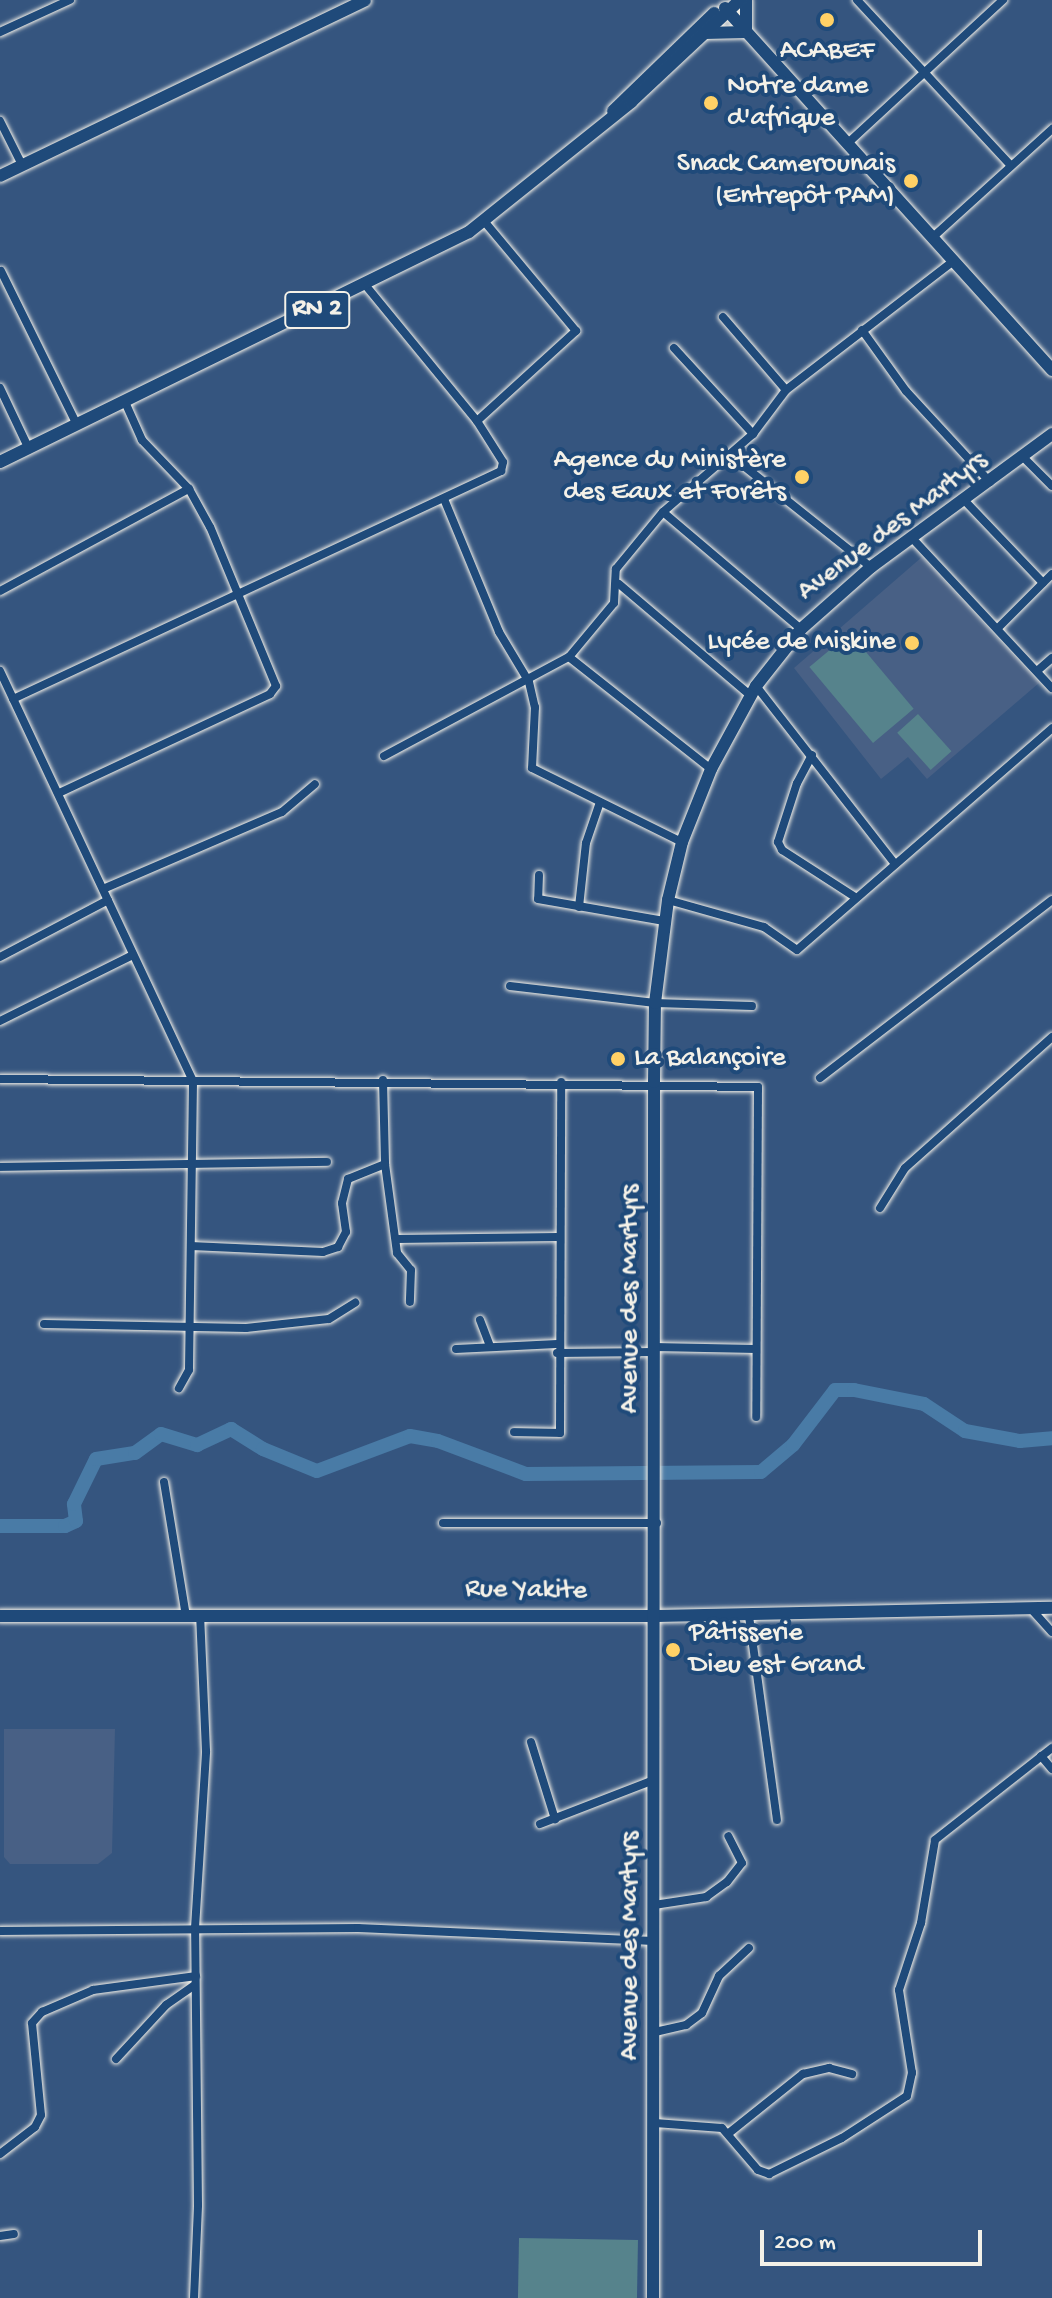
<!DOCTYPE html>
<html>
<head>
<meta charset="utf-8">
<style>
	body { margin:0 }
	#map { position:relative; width:1052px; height:2298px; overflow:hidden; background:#35557f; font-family:"Gochi Hand",sans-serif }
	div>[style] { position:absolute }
	.built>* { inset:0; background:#486085 }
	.green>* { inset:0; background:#56838c; transform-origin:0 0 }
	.river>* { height:14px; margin:-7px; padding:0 7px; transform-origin:7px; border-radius:7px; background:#497ba6 }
	.roads { filter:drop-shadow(0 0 2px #f4f1e8) drop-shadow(0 0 2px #f4f1e8) }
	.street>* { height:8px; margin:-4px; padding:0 4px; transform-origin:4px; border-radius:4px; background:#1f4a7a }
	.secondary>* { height:12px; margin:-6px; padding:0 6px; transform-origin:6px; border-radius:6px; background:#1f4a7a }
	.primary>* { height:12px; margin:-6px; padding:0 6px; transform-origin:6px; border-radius:6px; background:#1f4a7a }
	.dots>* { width:22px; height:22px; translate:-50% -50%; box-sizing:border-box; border:4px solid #1f4a7a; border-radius:50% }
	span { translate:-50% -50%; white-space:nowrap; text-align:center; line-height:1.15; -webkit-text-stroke:8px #1f4a7a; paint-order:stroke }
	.shield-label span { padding:2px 6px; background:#1f4a7a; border:2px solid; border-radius:6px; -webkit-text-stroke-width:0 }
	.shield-label { font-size:26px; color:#f4f1e8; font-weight:700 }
	.poi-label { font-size:28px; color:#f4f1e8 }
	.left { translate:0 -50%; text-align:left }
	.right { translate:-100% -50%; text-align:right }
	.street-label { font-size:28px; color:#f4f1e8 }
	.scale { position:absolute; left:760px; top:2230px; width:222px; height:36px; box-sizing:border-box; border:4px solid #f4f1e8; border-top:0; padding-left:10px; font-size:24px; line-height:28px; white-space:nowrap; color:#f4f1e8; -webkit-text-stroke:6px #1f4a7a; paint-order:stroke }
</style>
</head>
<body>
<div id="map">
	<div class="built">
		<i style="clip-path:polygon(922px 557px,1039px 683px,927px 779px,908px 757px,881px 779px,794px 668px)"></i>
		<i style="clip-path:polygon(4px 1729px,115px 1729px,112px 1853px,98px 1864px,10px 1864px,4px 1857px)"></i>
	</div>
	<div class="green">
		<i style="left:850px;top:633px;width:99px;height:53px;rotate:50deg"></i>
		<i style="left:918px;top:714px;width:50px;height:28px;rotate:48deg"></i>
		<i style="left:519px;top:2238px;width:119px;height:60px;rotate:1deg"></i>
	</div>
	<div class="river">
		<i style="left:0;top:1526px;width:65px"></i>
		<i style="left:65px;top:1526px;width:12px;rotate:-24deg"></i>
		<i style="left:76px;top:1521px;width:17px;rotate:-97deg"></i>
		<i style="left:74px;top:1504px;width:50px;rotate:-63.9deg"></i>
		<i style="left:96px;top:1459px;width:39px;rotate:-9deg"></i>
		<i style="left:135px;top:1453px;width:32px;rotate:-36deg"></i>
		<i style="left:161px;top:1434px;width:38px;rotate:17deg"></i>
		<i style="left:197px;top:1445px;width:38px;rotate:-25deg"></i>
		<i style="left:231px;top:1429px;width:38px;rotate:32deg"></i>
		<i style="left:263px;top:1449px;width:58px;rotate:22.2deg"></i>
		<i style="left:317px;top:1471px;width:99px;rotate:-20.6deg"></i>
		<i style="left:410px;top:1436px;width:28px;rotate:10deg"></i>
		<i style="left:438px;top:1441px;width:94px;rotate:20.6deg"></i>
		<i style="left:526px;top:1474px;width:235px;rotate:-0.5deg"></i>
		<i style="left:761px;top:1472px;width:42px;rotate:-40.2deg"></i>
		<i style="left:793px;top:1445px;width:69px;rotate:-52.6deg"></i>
		<i style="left:835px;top:1390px;width:19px"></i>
		<i style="left:854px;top:1390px;width:71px;rotate:11.3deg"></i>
		<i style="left:924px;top:1404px;width:49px;rotate:33.4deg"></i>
		<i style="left:965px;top:1431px;width:56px;rotate:10.3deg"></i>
		<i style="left:1020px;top:1441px;width:32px;rotate:-5deg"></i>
	</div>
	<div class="roads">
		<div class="street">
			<i style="left:857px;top:0;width:226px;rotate:47.1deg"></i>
			<i style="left:0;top:32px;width:77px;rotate:-24.6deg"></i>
			<i style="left:0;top:121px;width:49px;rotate:63.4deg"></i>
			<i style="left:848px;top:143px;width:211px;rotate:-42.7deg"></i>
			<i style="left:933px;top:237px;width:161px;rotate:-42.2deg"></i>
			<i style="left:1px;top:271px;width:172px;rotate:63.7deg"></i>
			<i style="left:723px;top:317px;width:96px;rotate:49.2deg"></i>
			<i style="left:862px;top:330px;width:75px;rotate:54.2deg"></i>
			<i style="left:906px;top:391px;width:124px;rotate:47.3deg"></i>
			<i style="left:674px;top:348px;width:117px;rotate:47.4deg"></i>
			<i style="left:0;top:388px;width:68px;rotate:64.6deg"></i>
			<i style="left:477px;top:421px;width:134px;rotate:-42.3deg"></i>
			<i style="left:576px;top:331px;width:142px;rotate:-129.9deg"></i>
			<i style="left:730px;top:455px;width:180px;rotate:38.5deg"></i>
			<i style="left:1025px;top:459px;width:38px;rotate:45deg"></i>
			<i style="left:444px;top:499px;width:144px;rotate:67.5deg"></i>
			<i style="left:499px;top:632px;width:58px;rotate:59deg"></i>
			<i style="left:529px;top:682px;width:26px;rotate:77deg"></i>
			<i style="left:535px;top:707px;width:61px;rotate:92.8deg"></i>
			<i style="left:532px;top:768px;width:167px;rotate:26.3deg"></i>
			<i style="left:965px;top:501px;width:113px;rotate:46.4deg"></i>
			<i style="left:663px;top:512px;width:181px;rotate:40.3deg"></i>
			<i style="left:912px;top:538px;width:205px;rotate:47deg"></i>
			<i style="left:619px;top:584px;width:173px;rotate:40.3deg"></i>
			<i style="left:0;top:591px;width:215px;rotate:-28.4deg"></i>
			<i style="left:998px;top:628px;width:76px;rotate:-45deg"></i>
			<i style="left:569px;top:657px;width:70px;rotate:-50.2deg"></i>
			<i style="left:614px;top:603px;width:34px;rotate:-87deg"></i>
			<i style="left:616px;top:569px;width:74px;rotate:-50.5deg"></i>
			<i style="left:663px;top:512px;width:119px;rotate:-40.9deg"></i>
			<i style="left:753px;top:434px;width:55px;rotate:-53.1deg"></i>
			<i style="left:786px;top:390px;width:213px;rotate:-37.6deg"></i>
			<i style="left:0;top:671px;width:454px;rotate:64.8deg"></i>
			<i style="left:193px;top:1082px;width:288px;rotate:90.8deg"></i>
			<i style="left:189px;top:1370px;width:21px;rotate:119deg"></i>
			<i style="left:1037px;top:671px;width:20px;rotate:-41deg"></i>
			<i style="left:756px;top:686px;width:226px;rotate:52deg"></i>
			<i style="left:13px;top:699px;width:539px;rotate:-25.04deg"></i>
			<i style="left:501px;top:471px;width:9px;rotate:-77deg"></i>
			<i style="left:503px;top:462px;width:49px;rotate:-122.4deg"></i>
			<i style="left:477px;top:421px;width:175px;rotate:-129.4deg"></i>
			<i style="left:812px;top:755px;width:32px;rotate:118deg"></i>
			<i style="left:797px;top:783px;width:62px;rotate:107.9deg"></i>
			<i style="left:778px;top:842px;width:9px;rotate:63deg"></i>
			<i style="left:782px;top:850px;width:87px;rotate:32.8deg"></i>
			<i style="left:384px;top:756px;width:210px;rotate:-28.2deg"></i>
			<i style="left:569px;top:657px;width:181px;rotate:38.3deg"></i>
			<i style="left:59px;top:793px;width:233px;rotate:-25.1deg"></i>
			<i style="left:270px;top:694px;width:10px;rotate:-53deg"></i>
			<i style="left:276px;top:686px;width:172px;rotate:-112.5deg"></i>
			<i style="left:210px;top:527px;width:43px;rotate:-118.9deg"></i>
			<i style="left:189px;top:489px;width:68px;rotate:-133.8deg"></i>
			<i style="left:142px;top:440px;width:42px;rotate:-114.1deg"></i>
			<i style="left:539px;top:875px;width:24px;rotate:92deg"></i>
			<i style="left:538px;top:899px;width:128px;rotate:9.9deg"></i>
			<i style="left:103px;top:889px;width:195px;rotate:-23.3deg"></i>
			<i style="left:282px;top:812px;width:43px;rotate:-40.3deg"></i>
			<i style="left:668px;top:900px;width:100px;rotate:15.7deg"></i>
			<i style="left:764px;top:927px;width:40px;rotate:34.9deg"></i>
			<i style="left:797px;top:950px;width:338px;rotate:-41deg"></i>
			<i style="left:579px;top:907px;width:64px;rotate:-83.8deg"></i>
			<i style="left:586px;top:843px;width:43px;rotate:-71.1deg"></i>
			<i style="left:0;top:957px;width:122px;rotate:-27.8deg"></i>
			<i style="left:510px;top:986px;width:146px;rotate:6.7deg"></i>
			<i style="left:655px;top:1003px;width:97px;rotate:1.8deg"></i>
			<i style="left:0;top:1021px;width:148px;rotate:-26.4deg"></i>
			<i style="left:820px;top:1078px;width:292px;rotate:-37.5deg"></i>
			<i style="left:0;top:1079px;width:758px;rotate:0.6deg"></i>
			<i style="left:758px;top:1087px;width:330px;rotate:90.3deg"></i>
			<i style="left:383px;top:1080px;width:84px;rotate:88.6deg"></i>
			<i style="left:385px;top:1164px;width:90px;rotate:82.3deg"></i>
			<i style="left:397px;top:1253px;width:22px;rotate:51deg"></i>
			<i style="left:411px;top:1270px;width:32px;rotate:92deg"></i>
			<i style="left:0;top:1167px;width:327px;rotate:-0.9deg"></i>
			<i style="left:880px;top:1208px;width:47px;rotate:-58deg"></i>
			<i style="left:905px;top:1168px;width:197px;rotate:-41.7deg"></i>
			<i style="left:396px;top:1239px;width:162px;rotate:-0.7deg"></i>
			<i style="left:191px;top:1246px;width:132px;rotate:2.6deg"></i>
			<i style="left:323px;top:1252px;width:16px;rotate:-18deg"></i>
			<i style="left:338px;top:1247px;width:17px;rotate:-62deg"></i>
			<i style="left:346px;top:1232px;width:29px;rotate:-98deg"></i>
			<i style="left:342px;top:1203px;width:25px;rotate:-76deg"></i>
			<i style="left:348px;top:1179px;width:40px;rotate:-22deg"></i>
			<i style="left:480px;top:1320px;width:28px;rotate:69deg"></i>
			<i style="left:44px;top:1324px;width:202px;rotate:1.1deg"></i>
			<i style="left:246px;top:1328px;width:83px;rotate:-6.2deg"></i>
			<i style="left:329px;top:1319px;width:31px;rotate:-32deg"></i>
			<i style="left:654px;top:1347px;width:102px;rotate:1.1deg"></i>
			<i style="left:456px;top:1349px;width:101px;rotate:-2.8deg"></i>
			<i style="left:557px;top:1353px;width:97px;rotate:-0.6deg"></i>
			<i style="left:514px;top:1432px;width:46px;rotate:1.2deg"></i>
			<i style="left:560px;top:1433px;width:351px;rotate:-89.8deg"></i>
			<i style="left:164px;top:1482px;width:136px;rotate:80.7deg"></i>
			<i style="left:443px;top:1523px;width:214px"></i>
			<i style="left:1033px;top:1611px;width:28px;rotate:48deg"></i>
			<i style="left:749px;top:1616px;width:206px;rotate:82.2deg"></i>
			<i style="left:531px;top:1742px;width:81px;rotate:72.7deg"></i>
			<i style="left:1041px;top:1756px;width:17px;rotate:50deg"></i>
			<i style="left:540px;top:1824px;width:122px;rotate:-21.1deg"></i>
			<i style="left:654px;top:1905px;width:53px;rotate:-8.7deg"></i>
			<i style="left:706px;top:1897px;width:26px;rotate:-36deg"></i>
			<i style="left:727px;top:1882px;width:24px;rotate:-52deg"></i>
			<i style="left:742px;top:1863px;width:30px;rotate:-117deg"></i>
			<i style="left:0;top:1931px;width:358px;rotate:-0.5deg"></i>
			<i style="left:358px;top:1928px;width:296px;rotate:2.5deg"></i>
			<i style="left:655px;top:2032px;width:32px;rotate:-13deg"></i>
			<i style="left:686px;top:2025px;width:20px;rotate:-37deg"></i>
			<i style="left:702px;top:2013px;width:41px;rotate:-65.3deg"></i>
			<i style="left:719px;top:1976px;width:41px;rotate:-43deg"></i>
			<i style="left:116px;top:2059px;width:74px;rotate:-47.2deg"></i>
			<i style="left:166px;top:2005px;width:35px;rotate:-35deg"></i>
			<i style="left:655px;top:2123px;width:67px;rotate:4.3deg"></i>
			<i style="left:722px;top:2128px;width:55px;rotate:49.4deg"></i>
			<i style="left:758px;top:2170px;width:12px;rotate:20deg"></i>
			<i style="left:769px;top:2174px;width:81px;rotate:-26.3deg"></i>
			<i style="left:842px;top:2138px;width:77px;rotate:-32.9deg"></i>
			<i style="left:907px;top:2096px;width:24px;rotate:-78deg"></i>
			<i style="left:912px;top:2073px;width:84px;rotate:-98.9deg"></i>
			<i style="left:899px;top:1990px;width:71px;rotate:-71.8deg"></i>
			<i style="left:921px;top:1923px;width:84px;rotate:-80.4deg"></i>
			<i style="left:935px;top:1840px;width:149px;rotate:-38.2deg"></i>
			<i style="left:729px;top:2133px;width:95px;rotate:-38.6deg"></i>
			<i style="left:803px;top:2074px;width:27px;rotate:-13deg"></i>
			<i style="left:829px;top:2068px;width:24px;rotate:15deg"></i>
			<i style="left:0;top:2154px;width:44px;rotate:-37.6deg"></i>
			<i style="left:35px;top:2127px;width:13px;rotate:-63deg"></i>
			<i style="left:41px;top:2115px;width:92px;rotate:-95.6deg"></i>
			<i style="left:32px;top:2023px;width:15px;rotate:-48deg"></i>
			<i style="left:42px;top:2012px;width:56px;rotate:-23.3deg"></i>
			<i style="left:93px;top:1990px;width:104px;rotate:-7.7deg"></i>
			<i style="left:0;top:2236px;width:14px;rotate:-8deg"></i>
			<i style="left:194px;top:2298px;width:93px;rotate:-87.5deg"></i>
			<i style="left:198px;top:2205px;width:277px;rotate:-90.6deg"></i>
			<i style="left:195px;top:1928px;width:177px;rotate:-86.4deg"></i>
			<i style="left:206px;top:1751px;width:135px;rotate:-92.5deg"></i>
		</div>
		<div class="secondary">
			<i style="left:0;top:176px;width:405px;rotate:-25.7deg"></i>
			<i style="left:0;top:1616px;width:657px"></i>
			<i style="left:657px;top:1616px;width:395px;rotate:-1.2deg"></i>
			<i style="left:653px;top:2298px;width:1216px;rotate:-89.95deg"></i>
			<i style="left:654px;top:1082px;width:79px;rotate:-89.3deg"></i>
			<i style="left:655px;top:1003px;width:104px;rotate:-82.8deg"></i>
			<i style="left:668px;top:900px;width:60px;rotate:-76.4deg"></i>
			<i style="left:682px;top:842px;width:79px;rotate:-68.3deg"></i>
			<i style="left:711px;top:769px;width:94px;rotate:-61.5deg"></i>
			<i style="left:756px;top:686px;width:73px;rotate:-51.7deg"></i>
			<i style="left:801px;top:629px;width:94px;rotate:-41.5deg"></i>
			<i style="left:871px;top:567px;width:225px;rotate:-36.3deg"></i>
		</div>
		<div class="primary">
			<i style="left:725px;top:8px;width:488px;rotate:47.9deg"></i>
			<i style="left:705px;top:33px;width:41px;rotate:-1.4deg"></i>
			<i style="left:746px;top:32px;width:32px;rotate:-90deg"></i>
			<i style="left:613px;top:111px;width:141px;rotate:-44.1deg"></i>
			<i style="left:0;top:462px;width:522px;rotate:-26.12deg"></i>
			<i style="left:469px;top:232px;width:208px;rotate:-38.7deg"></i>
			<i style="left:631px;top:102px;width:149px;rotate:-43.1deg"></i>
		</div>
	</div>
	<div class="dots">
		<i style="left:827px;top:20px;background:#ffd166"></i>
		<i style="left:711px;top:103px;background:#ffd166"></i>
		<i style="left:911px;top:181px;background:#ffd166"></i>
		<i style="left:802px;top:477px;background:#ffd166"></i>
		<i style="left:912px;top:643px;background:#ffd166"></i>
		<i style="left:618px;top:1059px;background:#ffd166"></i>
		<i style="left:673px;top:1650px;background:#ffd166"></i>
	</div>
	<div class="shield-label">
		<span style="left:317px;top:310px">RN 2</span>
	</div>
	<div class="poi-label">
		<span style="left:827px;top:52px">ACABEF</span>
		<span class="left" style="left:727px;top:103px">Notre dame<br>d'afrique</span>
		<span class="right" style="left:895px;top:181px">Snack Camerounais<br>(Entrepôt PAM)</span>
		<span class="right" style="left:786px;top:477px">Agence du Ministère<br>des Eaux et Forêts</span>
		<span class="right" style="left:896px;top:643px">Lycée de Miskine</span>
		<span class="left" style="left:634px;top:1059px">La Balançoire</span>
		<span class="left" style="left:689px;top:1650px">Pâtisserie<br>Dieu est Grand</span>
	</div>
	<div class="street-label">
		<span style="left:893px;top:527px;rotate:-37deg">Avenue des Martyrs</span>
		<span style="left:631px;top:1299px;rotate:-90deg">Avenue des Martyrs</span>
		<span style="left:526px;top:1591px;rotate:1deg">Rue Yakite</span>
		<span style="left:631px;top:1946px;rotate:-90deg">Avenue des Martyrs</span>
	</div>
	<div class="scale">200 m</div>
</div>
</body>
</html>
